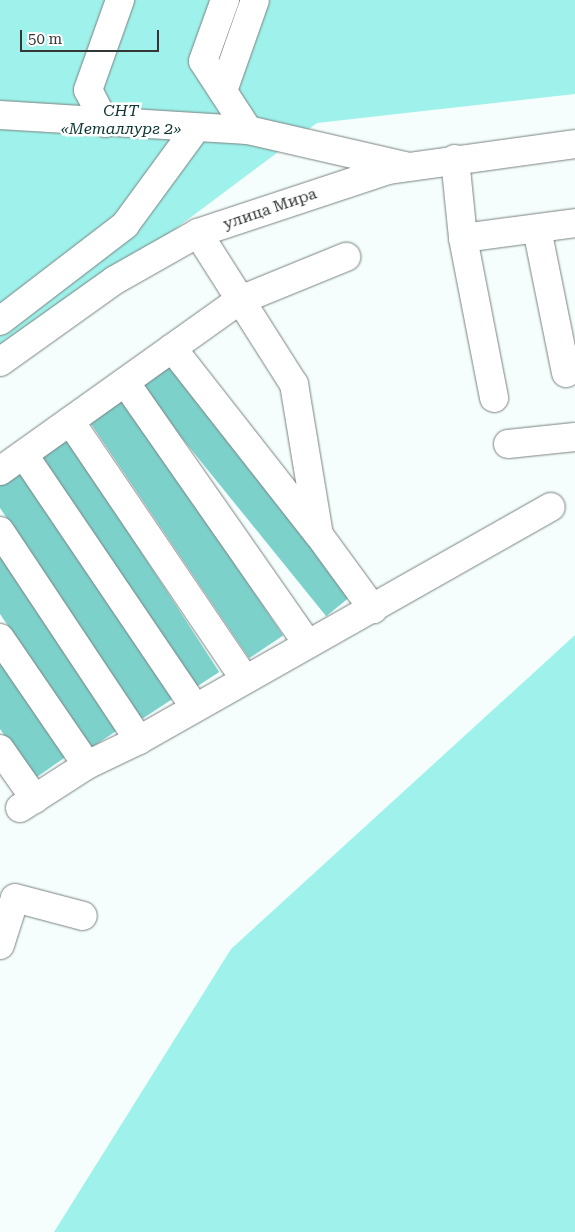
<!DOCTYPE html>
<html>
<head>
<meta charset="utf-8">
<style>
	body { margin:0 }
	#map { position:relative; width:575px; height:1232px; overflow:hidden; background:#f5fefd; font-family:"Roboto Serif",serif }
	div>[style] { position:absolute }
	.green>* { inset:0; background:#9ff2eb }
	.building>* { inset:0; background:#7dd1cb; transform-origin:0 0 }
	.roads { filter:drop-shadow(0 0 1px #7a8281) drop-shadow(0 0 1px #7a8281) }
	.minor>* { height:28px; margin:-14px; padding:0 14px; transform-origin:14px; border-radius:14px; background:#fff }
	span { translate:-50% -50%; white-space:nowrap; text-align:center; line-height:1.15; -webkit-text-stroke:5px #fff; paint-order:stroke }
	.park-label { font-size:16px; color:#0c3533; font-style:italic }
	.street-label { font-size:16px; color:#333736 }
	.scale { position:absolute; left:20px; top:30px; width:139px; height:22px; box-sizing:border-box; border:2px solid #333736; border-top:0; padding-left:6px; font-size:15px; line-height:18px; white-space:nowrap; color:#333736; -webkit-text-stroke:4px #fff; paint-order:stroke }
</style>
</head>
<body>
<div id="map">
	<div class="green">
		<i style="clip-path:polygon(0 0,575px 0,575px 94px,317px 123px,0 360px)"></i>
		<i style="clip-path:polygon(575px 635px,575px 1232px,54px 1232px,231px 949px)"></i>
	</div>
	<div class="building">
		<i style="left:171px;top:361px;width:296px;height:40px;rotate:51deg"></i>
		<i style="left:121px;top:395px;width:290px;height:41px;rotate:56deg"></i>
		<i style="left:64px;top:433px;width:285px;height:37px;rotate:57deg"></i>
		<i style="clip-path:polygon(19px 467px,174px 698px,142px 719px,0 508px,0 480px)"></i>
		<i style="clip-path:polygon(0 553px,119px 729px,91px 748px,0 614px)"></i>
		<i style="clip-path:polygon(0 660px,67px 756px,34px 779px,0 729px)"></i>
	</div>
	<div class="roads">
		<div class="minor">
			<i style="left:223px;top:91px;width:96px;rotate:-70.6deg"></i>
			<i style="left:0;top:115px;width:248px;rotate:3.5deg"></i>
			<i style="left:248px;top:130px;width:82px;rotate:-123.1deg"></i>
			<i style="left:203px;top:61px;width:65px;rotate:-70.2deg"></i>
			<i style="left:105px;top:123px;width:37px;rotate:-117deg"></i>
			<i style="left:88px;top:90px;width:96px;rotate:-70.4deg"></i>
			<i style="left:248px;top:130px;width:161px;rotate:12.9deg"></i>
			<i style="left:455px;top:159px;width:79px;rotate:84.2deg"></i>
			<i style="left:463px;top:238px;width:163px;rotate:79deg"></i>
			<i style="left:537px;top:229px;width:147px;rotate:78.6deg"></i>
			<i style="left:198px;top:233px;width:179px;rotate:57.6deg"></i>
			<i style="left:294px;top:384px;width:153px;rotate:80.6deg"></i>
			<i style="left:319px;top:535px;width:92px;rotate:53.9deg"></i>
			<i style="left:463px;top:238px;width:113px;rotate:-7.6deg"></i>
			<i style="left:0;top:321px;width:158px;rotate:-37.5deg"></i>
			<i style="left:125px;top:225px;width:120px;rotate:-53.8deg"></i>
			<i style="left:172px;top:348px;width:236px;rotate:51.9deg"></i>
			<i style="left:0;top:362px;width:141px;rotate:-35.5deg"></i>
			<i style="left:115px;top:280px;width:95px;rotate:-29.5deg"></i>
			<i style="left:198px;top:233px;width:200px;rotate:-18.3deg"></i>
			<i style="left:388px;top:170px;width:189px;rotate:-7.9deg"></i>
			<i style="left:125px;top:382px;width:318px;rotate:55.1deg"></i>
			<i style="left:70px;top:421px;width:309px;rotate:55.9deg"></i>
			<i style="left:508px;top:444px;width:67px;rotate:-6deg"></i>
			<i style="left:24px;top:455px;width:305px;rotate:55.9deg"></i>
			<i style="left:0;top:471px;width:292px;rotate:-35.5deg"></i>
			<i style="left:238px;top:301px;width:117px;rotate:-22.2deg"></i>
			<i style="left:0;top:531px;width:251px;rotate:56.4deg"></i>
			<i style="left:0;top:638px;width:154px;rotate:55.6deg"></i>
			<i style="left:0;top:749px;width:61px;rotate:55deg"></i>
			<i style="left:20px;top:808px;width:80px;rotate:-32.7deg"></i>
			<i style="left:87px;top:765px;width:58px;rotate:-25.7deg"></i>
			<i style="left:139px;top:740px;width:473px;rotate:-29.5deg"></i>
			<i style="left:0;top:945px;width:49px;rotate:-72.3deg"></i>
			<i style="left:15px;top:898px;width:70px;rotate:14.8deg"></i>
		</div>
	</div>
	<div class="park-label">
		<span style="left:121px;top:120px">СНТ<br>«Металлург 2»</span>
	</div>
	<div class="street-label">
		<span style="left:270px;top:209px;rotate:-19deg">улица Мира</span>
	</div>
	<div class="scale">50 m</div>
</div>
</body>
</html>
